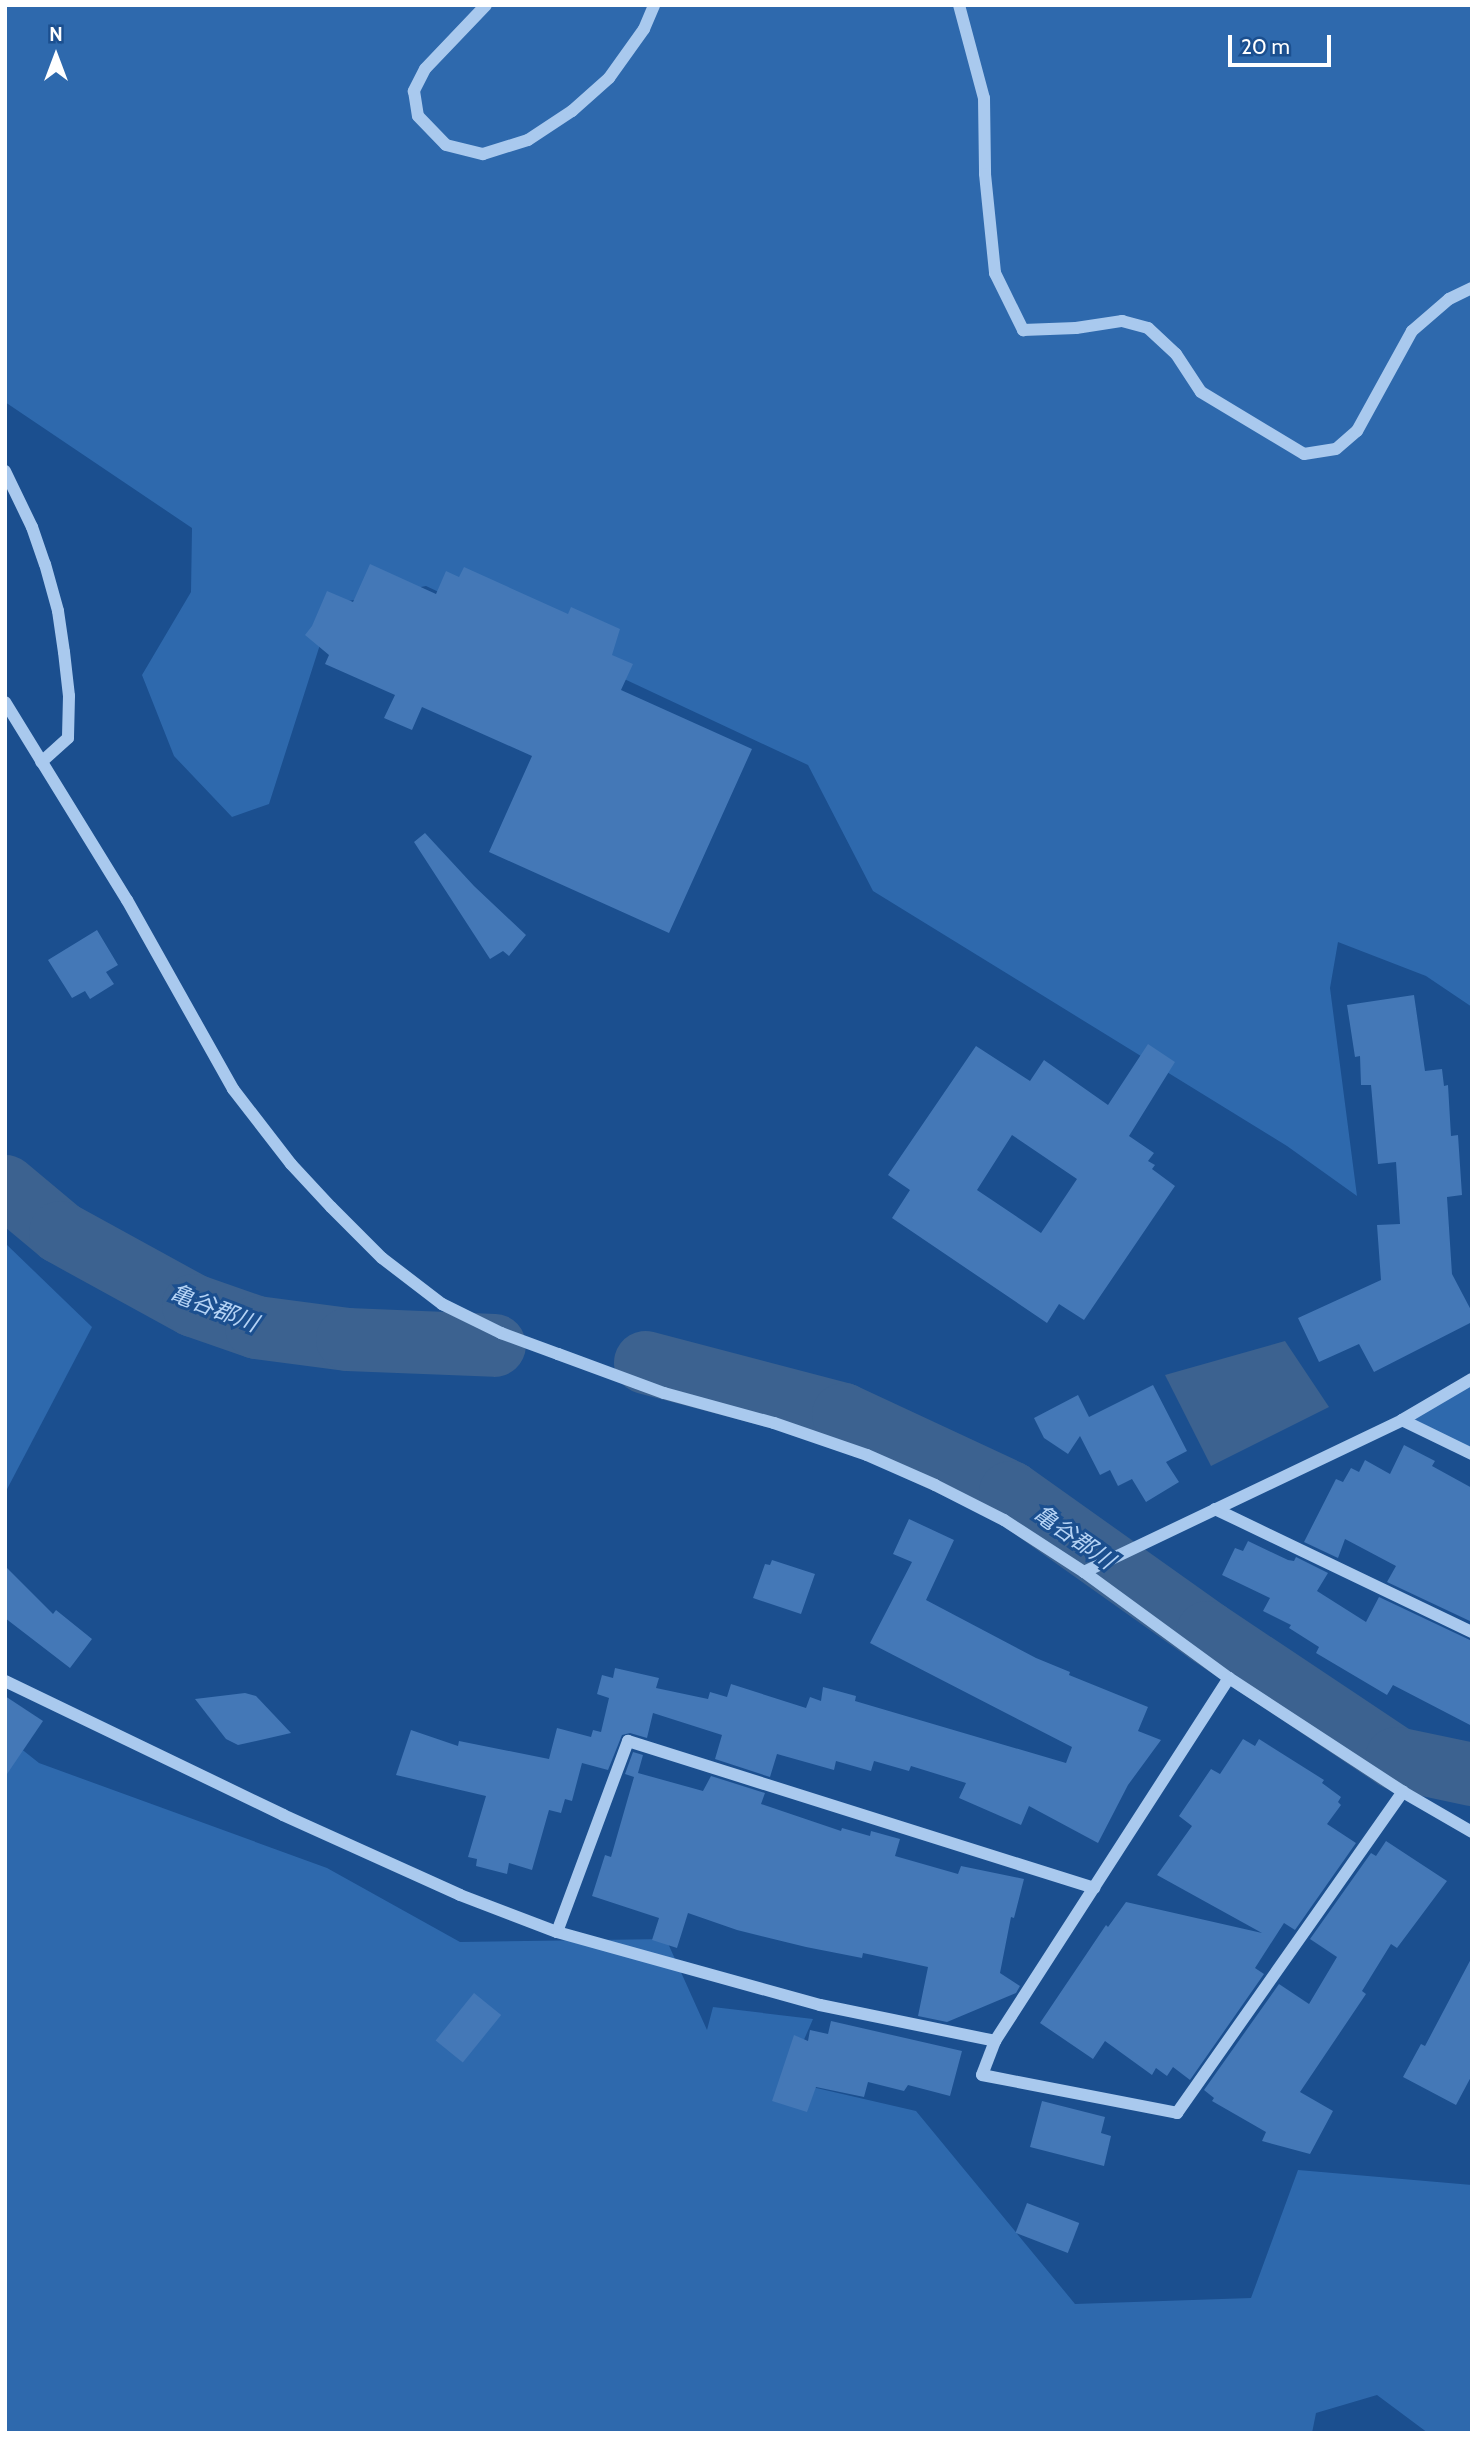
<!DOCTYPE html>
<html>
<head>
<meta charset="utf-8">
<style>
	body { margin:0 }
	#map { position:relative; width:1477px; height:2438px; overflow:hidden; background:#1b4f8f; font-family:Cabin,"Noto Sans JP",sans-serif }
	div>[style] { position:absolute }
	.green>* { inset:0; background:#2e69ad }
	.water>* { inset:0; background:#3c6290 }
	.river>* { height:63px; margin:-31.5px; padding:0 31.5px; transform-origin:31.5px; border-radius:31.5px; background:#3c6290 }
	.building>* { inset:0; background:#4478b7; transform-origin:0 0 }
	.minor>* { height:12px; margin:-6px; padding:0 6px; transform-origin:6px; border-radius:6px; background:#a9c9ee }
	span { translate:-50% -50%; white-space:nowrap; text-align:center; line-height:1.15; -webkit-text-stroke:6px #1b4f8f; paint-order:stroke }
	.water-label { font-size:23px; color:#b5d3f5; font-style:italic }
	.frame { position:absolute; inset:0; border:7px solid #fff; pointer-events:none }
	.north { position:absolute; left:21px; top:21px; width:70px; height:70px; -webkit-text-stroke:5px #1b4f8f; paint-order:stroke; rotate:0deg; font-size:19px; font-weight:700; line-height:28px; text-align:center; color:#fff }
	.north::after { content:''; display:block; margin:auto; width:24px; height:32px; background:#fff; clip-path:polygon(50% 0,100% 100%,50% 72%,0 100%) }
	.scale { position:absolute; left:1228px; top:35px; width:103px; height:32px; box-sizing:border-box; border:4px solid #fff; border-top:0; padding-left:9px; font-size:21px; line-height:24px; white-space:nowrap; color:#fff; -webkit-text-stroke:5px #1b4f8f; paint-order:stroke }
</style>
</head>
<body>
<div id="map">
	<div class="green">
		<i style="clip-path:polygon(5px 5px,1472px 5px,1472px 1007px,1426px 976px,1338px 942px,1330px 988px,1357px 1196px,1287px 1146px,873px 891px,808px 765px,426px 586px,333px 604px,269px 804px,232px 817px,174px 756px,142px 675px,191px 592px,192px 528px,5px 402px)"></i>
		<i style="clip-path:polygon(5px 1243px,92px 1327px,5px 1493px)"></i>
		<i style="clip-path:polygon(1472px 1379px,1472px 1454px,1402px 1420px)"></i>
		<i style="clip-path:polygon(5px 1736px,39px 1763px,327px 1868px,460px 1942px,666px 1939px,707px 2030px,713px 2007px,813px 2019px,786px 2081px,916px 2111px,1075px 2304px,1251px 2298px,1298px 2170px,1472px 2185px,1472px 2433px,1428px 2433px,1377px 2395px,1316px 2413px,1312px 2433px,5px 2433px)"></i>
	</div>
	<div class="water">
		<i style="clip-path:polygon(1285px 1341px,1329px 1407px,1211px 1466px,1165px 1375px)"></i>
	</div>
	<div class="river">
		<i style="left:5px;top:1186px;width:72px;rotate:39.9deg"></i>
		<i style="left:60px;top:1232px;width:152px;rotate:28.8deg"></i>
		<i style="left:193px;top:1305px;width:67px;rotate:19.2deg"></i>
		<i style="left:256px;top:1327px;width:92px;rotate:7.5deg"></i>
		<i style="left:347px;top:1339px;width:147px;rotate:2.3deg"></i>
		<i style="left:645px;top:1362px;width:205px;rotate:14.7deg"></i>
		<i style="left:843px;top:1414px;width:184px;rotate:25deg"></i>
		<i style="left:1010px;top:1492px;width:242px;rotate:35.4deg"></i>
		<i style="left:1207px;top:1632px;width:227px;rotate:33.7deg"></i>
		<i style="left:1396px;top:1758px;width:78px;rotate:11.9deg"></i>
	</div>
	<div class="building">
		<i style="clip-path:polygon(370px 564px,436px 594px,446px 571px,459px 577px,464px 567px,568px 614px,571px 607px,620px 629px,612px 655px,633px 664px,621px 690px,752px 749px,669px 933px,489px 852px,532px 756px,422px 707px,412px 730px,384px 718px,395px 695px,325px 664px,329px 655px,305px 635px,312px 626px,327px 591px,353px 602px)"></i>
		<i style="clip-path:polygon(425px 833px,474px 886px,526px 935px,509px 956px,503px 951px,490px 959px,414px 842px)"></i>
		<i style="clip-path:polygon(97px 930px,118px 965px,106px 972px,114px 984px,90px 999px,85px 991px,72px 998px,48px 960px)"></i>
		<i style="clip-path:polygon(1414px 995px,1425px 1071px,1442px 1069px,1444px 1086px,1448px 1085px,1451px 1136px,1458px 1135px,1462px 1195px,1447px 1197px,1452px 1274px,1472px 1312px,1472px 1322px,1374px 1372px,1359px 1344px,1319px 1362px,1298px 1318px,1381px 1280px,1377px 1225px,1400px 1224px,1396px 1162px,1378px 1164px,1371px 1085px,1361px 1085px,1360px 1056px,1355px 1057px,1347px 1005px)"></i>
		<i style="clip-path:polygon(evenodd,1148px 1044px,1175px 1062px,1129px 1136px,1154px 1153px,1148px 1161px,1155px 1165px,1152px 1169px,1175px 1186px,1084px 1320px,1059px 1304px,1047px 1323px,892px 1218px,910px 1190px,888px 1175px,976px 1046px,1030px 1081px,1044px 1060px,1108px 1105px,1148px 1044px,1012px 1135px,1077px 1179px,1041px 1233px,977px 1190px,1012px 1135px)"></i>
		<i style="clip-path:polygon(1153px 1385px,1187px 1451px,1166px 1462px,1179px 1482px,1146px 1502px,1132px 1479px,1118px 1486px,1110px 1470px,1100px 1475px,1080px 1436px,1068px 1454px,1044px 1438px,1034px 1418px,1078px 1395px,1089px 1417px)"></i>
		<i style="clip-path:polygon(1404px 1445px,1435px 1461px,1432px 1466px,1472px 1488px,1472px 1622px,1387px 1582px,1396px 1566px,1345px 1539px,1338px 1558px,1304px 1542px,1336px 1479px,1343px 1482px,1351px 1468px,1359px 1472px,1365px 1460px,1390px 1474px)"></i>
		<i style="clip-path:polygon(909px 1519px,954px 1540px,926px 1600px,1036px 1658px,1070px 1672px,1069px 1675px,1148px 1707px,1138px 1731px,1161px 1740px,1128px 1785px,1098px 1843px,1029px 1806px,1021px 1825px,959px 1798px,966px 1783px,911px 1766px,909px 1771px,874px 1761px,871px 1771px,836px 1761px,834px 1770px,777px 1754px,770px 1777px,715px 1759px,722px 1735px,653px 1713px,647px 1738px,630px 1733px,622px 1735px,608px 1770px,582px 1763px,572px 1801px,565px 1799px,561px 1813px,549px 1810px,532px 1870px,509px 1863px,507px 1874px,476px 1866px,477px 1859px,468px 1857px,486px 1796px,396px 1775px,411px 1730px,458px 1746px,459px 1741px,549px 1759px,557px 1728px,591px 1737px,593px 1730px,601px 1732px,609px 1698px,597px 1694px,602px 1675px,613px 1678px,615px 1668px,659px 1678px,656px 1688px,708px 1699px,710px 1692px,727px 1697px,731px 1684px,806px 1708px,810px 1697px,821px 1701px,823px 1687px,856px 1696px,855px 1701px,1066px 1763px,1072px 1747px,870px 1643px,912px 1562px,893px 1554px)"></i>
		<i style="clip-path:polygon(1248px 1541px,1288px 1560px,1294px 1561px,1296px 1557px,1328px 1573px,1317px 1591px,1366px 1622px,1379px 1597px,1472px 1641px,1472px 1726px,1393px 1685px,1387px 1695px,1316px 1653px,1319px 1647px,1289px 1628px,1291px 1625px,1263px 1611px,1270px 1598px,1222px 1575px,1235px 1548px,1243px 1551px)"></i>
		<i style="clip-path:polygon(772px 1560px,815px 1574px,801px 1614px,753px 1598px,765px 1564px,770px 1565px)"></i>
		<i style="clip-path:polygon(5px 1566px,53px 1614px,56px 1610px,92px 1639px,70px 1668px,5px 1618px)"></i>
		<i style="clip-path:polygon(245px 1693px,256px 1696px,291px 1733px,238px 1745px,226px 1739px,195px 1699px)"></i>
		<i style="clip-path:polygon(5px 1696px,43px 1721px,5px 1777px)"></i>
		<i style="clip-path:polygon(1243px 1739px,1255px 1746px,1259px 1739px,1324px 1780px,1322px 1783px,1341px 1797px,1338px 1802px,1341px 1805px,1327px 1824px,1356px 1843px,1295px 1930px,1284px 1923px,1255px 1968px,1264px 1974px,1190px 2080px,1173px 2067px,1167px 2076px,1156px 2068px,1152px 2075px,1105px 2041px,1093px 2059px,1040px 2023px,1106px 1925px,1108px 1927px,1126px 1902px,1262px 1933px,1157px 1875px,1192px 1826px,1179px 1816px,1211px 1769px,1220px 1774px)"></i>
		<i style="clip-path:polygon(633px 1752px,643px 1755px,638px 1773px,703px 1791px,711px 1776px,765px 1793px,761px 1804px,841px 1831px,842px 1828px,870px 1836px,871px 1831px,900px 1839px,895px 1856px,958px 1874px,961px 1866px,1024px 1879px,1014px 1918px,1011px 1917px,1000px 1973px,1020px 1986px,1016px 1993px,947px 2022px,918px 2016px,928px 1967px,863px 1953px,862px 1958px,806px 1947px,737px 1930px,688px 1913px,677px 1948px,652px 1940px,659px 1918px,592px 1896px,605px 1855px,611px 1857px,634px 1777px,625px 1774px)"></i>
		<i style="clip-path:polygon(1386px 1841px,1447px 1881px,1397px 1948px,1391px 1944px,1362px 1991px,1366px 1994px,1300px 2092px,1333px 2111px,1310px 2154px,1262px 2141px,1266px 2132px,1212px 2101px,1214px 2098px,1204px 2090px,1279px 1984px,1309px 2004px,1337px 1957px,1310px 1939px,1371px 1853px,1376px 1856px)"></i>
		<i style="clip-path:polygon(1472px 1957px,1472px 2075px,1456px 2105px,1403px 2077px,1421px 2044px,1425px 2046px)"></i>
		<i style="left:474px;top:1993px;width:35px;height:61px;rotate:39deg"></i>
		<i style="clip-path:polygon(831px 2021px,962px 2051px,950px 2096px,908px 2085px,904px 2091px,868px 2082px,864px 2097px,816px 2087px,807px 2112px,772px 2101px,794px 2035px,808px 2041px,810px 2030px,828px 2034px)"></i>
		<i style="clip-path:polygon(1042px 2101px,1105px 2117px,1101px 2133px,1111px 2136px,1104px 2166px,1030px 2147px)"></i>
		<i style="left:1027px;top:2203px;width:56px;height:32px;rotate:21deg"></i>
	</div>
	<div class="minor">
		<i style="left:486px;top:5px;width:88px;rotate:133.6deg"></i>
		<i style="left:425px;top:69px;width:25px;rotate:117deg"></i>
		<i style="left:414px;top:91px;width:25px;rotate:81deg"></i>
		<i style="left:418px;top:116px;width:40px;rotate:46deg"></i>
		<i style="left:446px;top:145px;width:38px;rotate:14deg"></i>
		<i style="left:483px;top:154px;width:47px;rotate:-17.3deg"></i>
		<i style="left:528px;top:140px;width:53px;rotate:-33.4deg"></i>
		<i style="left:572px;top:111px;width:50px;rotate:-41.7deg"></i>
		<i style="left:609px;top:78px;width:60px;rotate:-54.5deg"></i>
		<i style="left:644px;top:29px;width:26px;rotate:-67deg"></i>
		<i style="left:959px;top:5px;width:96px;rotate:75deg"></i>
		<i style="left:984px;top:98px;width:76px;rotate:89.2deg"></i>
		<i style="left:985px;top:174px;width:100px;rotate:84.2deg"></i>
		<i style="left:995px;top:273px;width:64px;rotate:63.8deg"></i>
		<i style="left:1023px;top:330px;width:53px;rotate:-2.2deg"></i>
		<i style="left:1076px;top:328px;width:47px;rotate:-8.7deg"></i>
		<i style="left:1122px;top:321px;width:27px;rotate:15deg"></i>
		<i style="left:1148px;top:328px;width:38px;rotate:43deg"></i>
		<i style="left:1176px;top:354px;width:45px;rotate:56.7deg"></i>
		<i style="left:1201px;top:392px;width:120px;rotate:31deg"></i>
		<i style="left:1304px;top:454px;width:32px;rotate:-9deg"></i>
		<i style="left:1336px;top:449px;width:28px;rotate:-41deg"></i>
		<i style="left:1357px;top:431px;width:114px;rotate:-61.2deg"></i>
		<i style="left:1412px;top:331px;width:49px;rotate:-40.9deg"></i>
		<i style="left:1449px;top:299px;width:25px;rotate:-26deg"></i>
		<i style="left:5px;top:471px;width:62px;rotate:64.3deg"></i>
		<i style="left:32px;top:527px;width:39px;rotate:71deg"></i>
		<i style="left:45px;top:564px;width:49px;rotate:74.5deg"></i>
		<i style="left:58px;top:611px;width:41px;rotate:81.7deg"></i>
		<i style="left:64px;top:652px;width:44px;rotate:83.5deg"></i>
		<i style="left:69px;top:696px;width:42px;rotate:91.4deg"></i>
		<i style="left:68px;top:738px;width:36px;rotate:138deg"></i>
		<i style="left:5px;top:702px;width:233px;rotate:58.4deg"></i>
		<i style="left:127px;top:900px;width:217px;rotate:60.7deg"></i>
		<i style="left:233px;top:1089px;width:95px;rotate:52.3deg"></i>
		<i style="left:291px;top:1164px;width:59px;rotate:47.1deg"></i>
		<i style="left:331px;top:1207px;width:72px;rotate:45deg"></i>
		<i style="left:382px;top:1258px;width:76px;rotate:37.5deg"></i>
		<i style="left:442px;top:1304px;width:66px;rotate:26.2deg"></i>
		<i style="left:501px;top:1333px;width:61px;rotate:20.2deg"></i>
		<i style="left:558px;top:1354px;width:113px;rotate:20.2deg"></i>
		<i style="left:664px;top:1393px;width:114px;rotate:15.3deg"></i>
		<i style="left:774px;top:1423px;width:98px;rotate:19deg"></i>
		<i style="left:867px;top:1455px;width:74px;rotate:23.8deg"></i>
		<i style="left:935px;top:1485px;width:77px;rotate:26.9deg"></i>
		<i style="left:1004px;top:1520px;width:95px;rotate:33deg"></i>
		<i style="left:1084px;top:1572px;width:180px;rotate:36.2deg"></i>
		<i style="left:1229px;top:1678px;width:208px;rotate:33.2deg"></i>
		<i style="left:1403px;top:1792px;width:80px;rotate:30.1deg"></i>
		<i style="left:1402px;top:1420px;width:78px;rotate:25.9deg"></i>
		<i style="left:1215px;top:1509px;width:285px;rotate:25.6deg"></i>
		<i style="left:1084px;top:1572px;width:352px;rotate:-25.5deg"></i>
		<i style="left:1402px;top:1420px;width:81px;rotate:-30.4deg"></i>
		<i style="left:5px;top:1681px;width:309px;rotate:25.7deg"></i>
		<i style="left:283px;top:1815px;width:194px;rotate:24.3deg"></i>
		<i style="left:460px;top:1895px;width:104px;rotate:20.9deg"></i>
		<i style="left:557px;top:1932px;width:273px;rotate:15.5deg"></i>
		<i style="left:820px;top:2005px;width:179px;rotate:11.6deg"></i>
		<i style="left:995px;top:2041px;width:432px;rotate:-57.2deg"></i>
		<i style="left:557px;top:1932px;width:204px;rotate:-69.6deg"></i>
		<i style="left:628px;top:1741px;width:489px;rotate:17.5deg"></i>
		<i style="left:995px;top:2041px;width:36px;rotate:111deg"></i>
		<i style="left:982px;top:2075px;width:199px;rotate:11deg"></i>
		<i style="left:1177px;top:2113px;width:393px;rotate:-54.9deg"></i>
	</div>
	<div class="water-label">
		<span style="left:214px;top:1308px;rotate:21deg">亀谷郡川</span>
		<span style="left:1074px;top:1537px;rotate:35deg">亀谷郡川</span>
	</div>
	<div class="frame"></div>
	<div class="north">N</div>
	<div class="scale">20 m</div>
</div>
</body>
</html>
